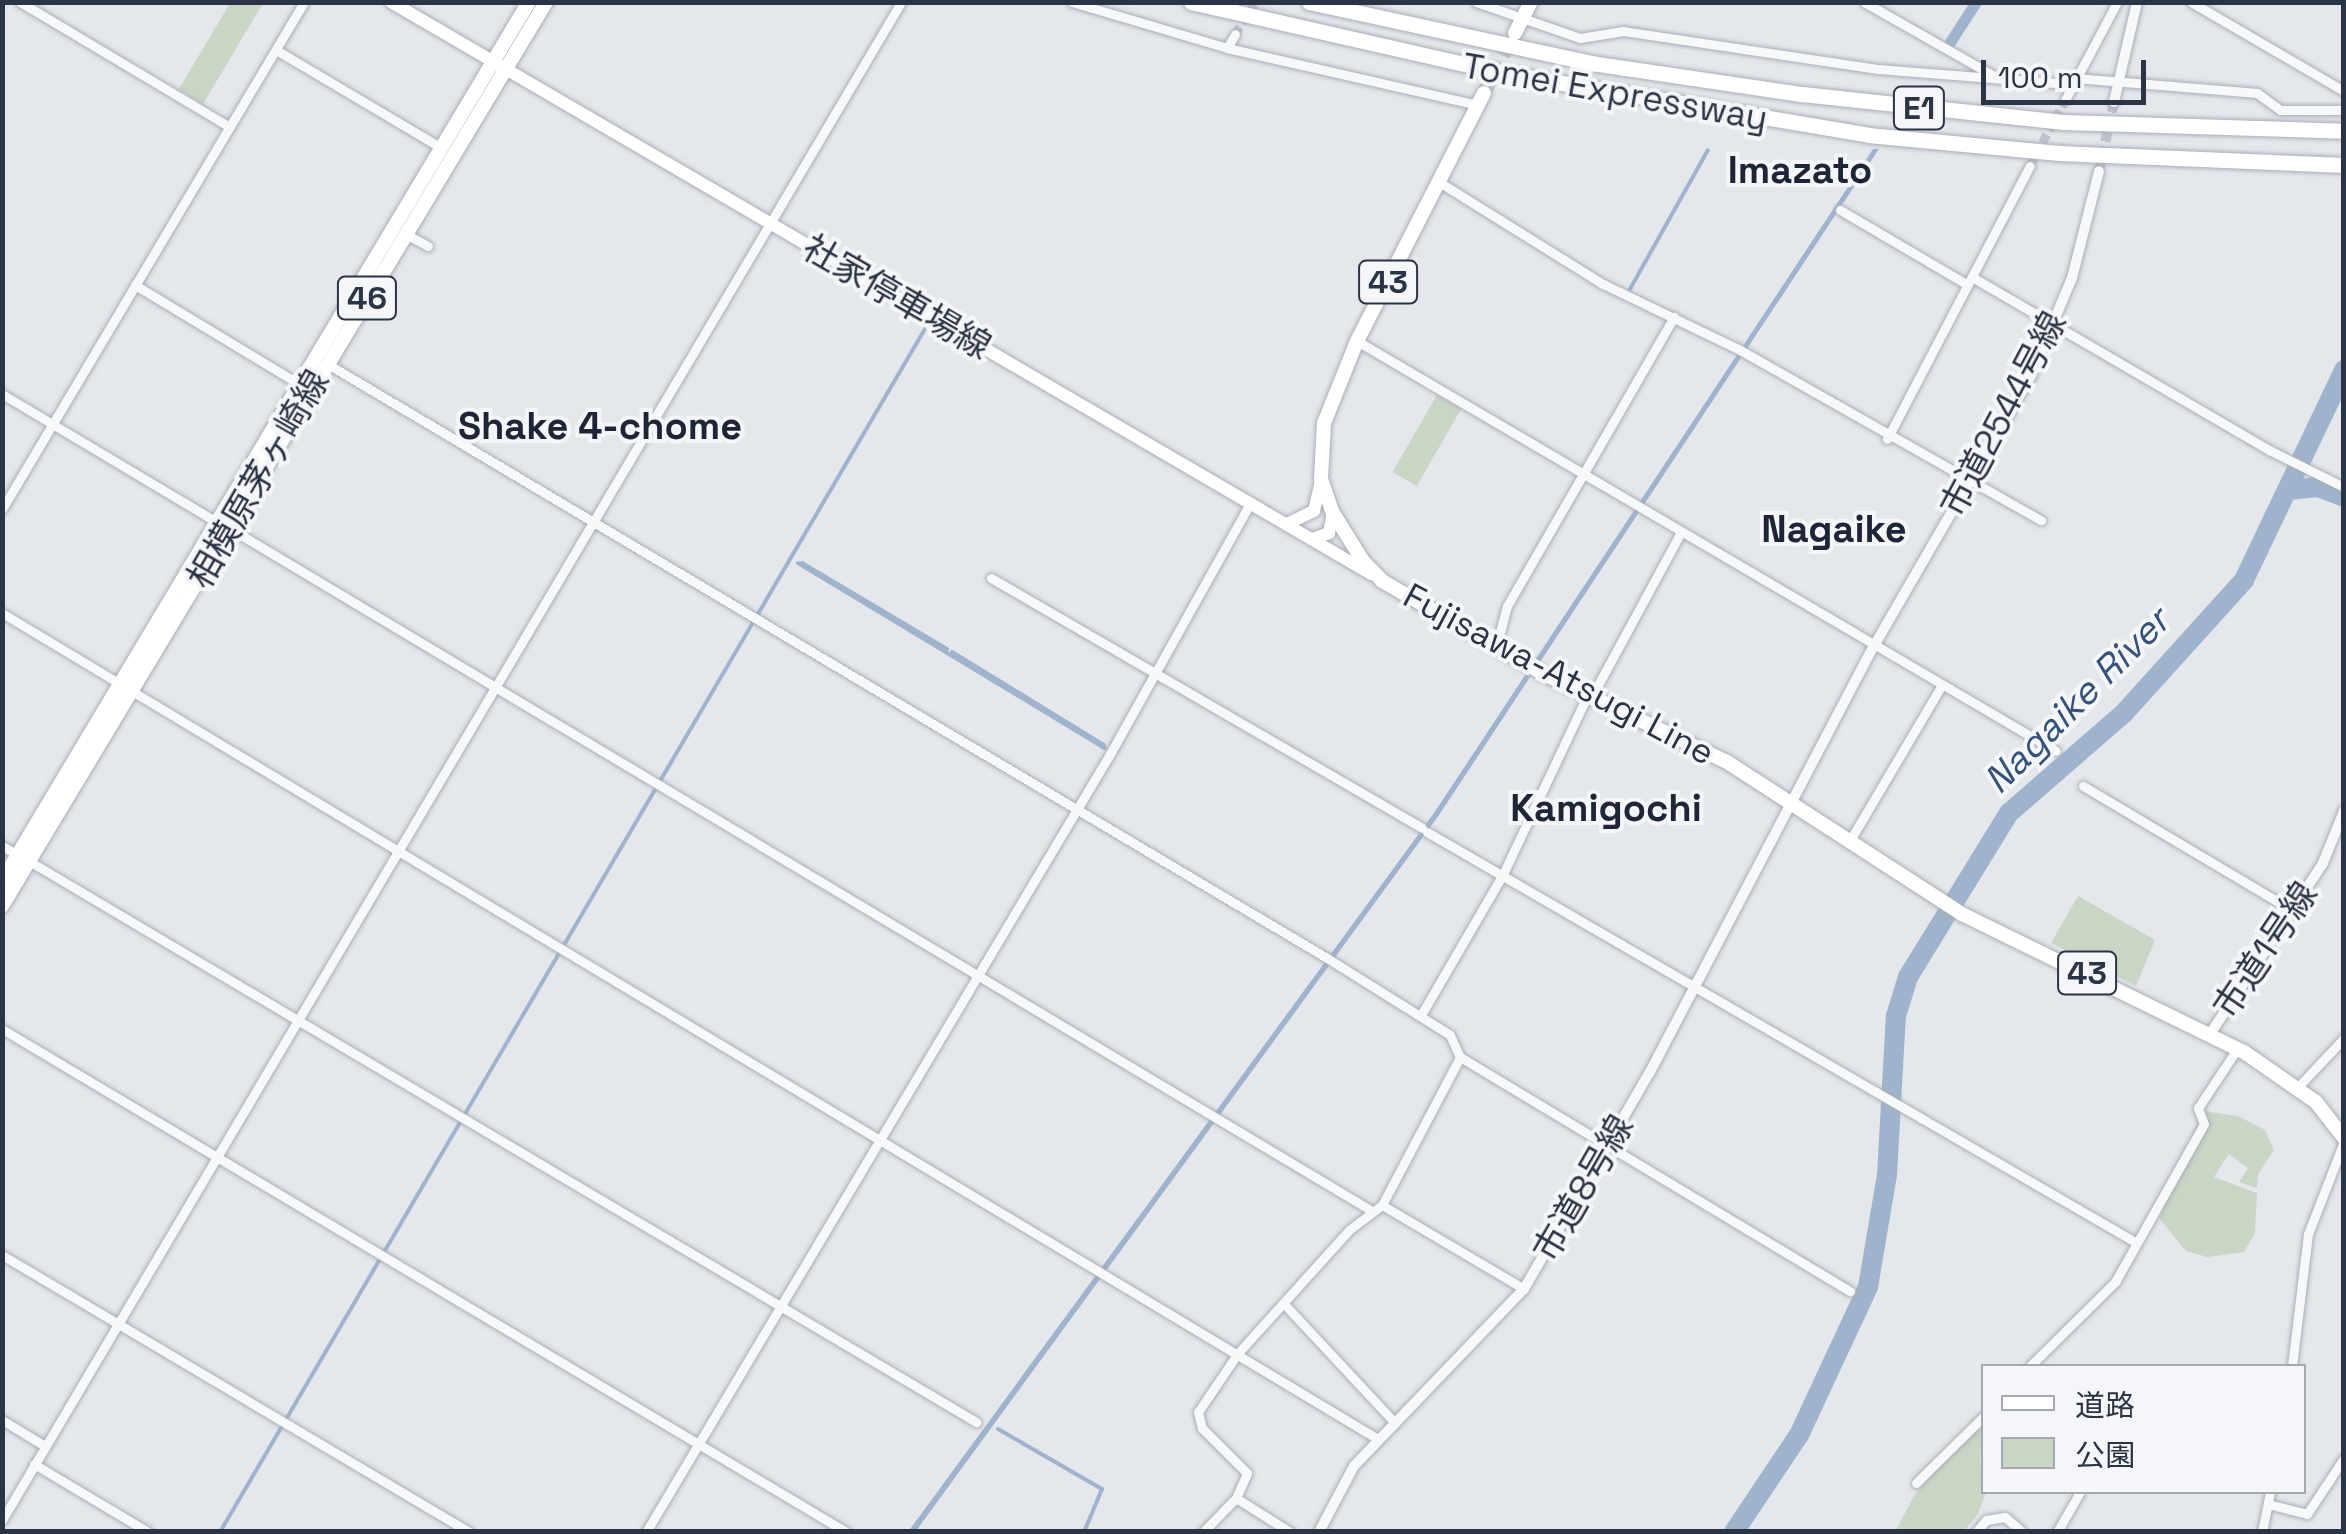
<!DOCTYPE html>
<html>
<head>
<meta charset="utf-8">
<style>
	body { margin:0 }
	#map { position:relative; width:2346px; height:1534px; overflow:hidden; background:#e4e7ec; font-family:"Space Grotesk","Noto Sans JP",sans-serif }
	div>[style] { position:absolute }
	.green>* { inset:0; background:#c9d6c5; transform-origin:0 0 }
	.water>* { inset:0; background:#9fb4cc }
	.stream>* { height:4px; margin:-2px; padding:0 2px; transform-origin:2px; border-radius:2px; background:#9fb4cc }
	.canal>* { height:11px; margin:-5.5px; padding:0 5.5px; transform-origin:5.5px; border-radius:5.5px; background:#9fb4cc }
	.river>* { height:20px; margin:-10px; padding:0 10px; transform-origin:10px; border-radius:10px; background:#9fb4cc }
	.minor-tunnel>* { height:9px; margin-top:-4.5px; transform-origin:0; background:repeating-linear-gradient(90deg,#bfc3cb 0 9px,transparent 0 13.5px) }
	.tertiary-tunnel>* { height:10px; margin-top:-5px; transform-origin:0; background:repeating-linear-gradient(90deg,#bfc3cb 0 10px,transparent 0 15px) }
	.primary-tunnel>* { height:14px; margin-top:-7px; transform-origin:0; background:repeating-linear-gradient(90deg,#bfc3cb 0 14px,transparent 0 21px) }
	.roads { filter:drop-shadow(0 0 2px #a9aeb7) drop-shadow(0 0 2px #a9aeb7) }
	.minor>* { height:9px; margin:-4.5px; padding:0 4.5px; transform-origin:4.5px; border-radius:4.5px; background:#f7f8fa }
	.tertiary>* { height:10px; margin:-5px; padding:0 5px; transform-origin:5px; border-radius:5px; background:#f7f8fa }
	.secondary>* { height:12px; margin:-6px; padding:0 6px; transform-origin:6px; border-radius:6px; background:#fff }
	.primary>* { height:14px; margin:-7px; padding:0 7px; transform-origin:7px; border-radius:7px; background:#fff }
	.motorway>* { height:15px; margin:-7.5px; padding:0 7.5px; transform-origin:7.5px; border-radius:7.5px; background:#fff }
	span { translate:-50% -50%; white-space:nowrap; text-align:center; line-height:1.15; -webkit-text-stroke:8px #f4f6f9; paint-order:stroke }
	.shield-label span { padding:2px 8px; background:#f4f6f9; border:2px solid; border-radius:8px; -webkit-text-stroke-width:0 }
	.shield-label { font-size:32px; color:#2b3445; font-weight:700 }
	.street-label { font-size:35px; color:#2b3445 }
	.neighbourhood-label { font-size:38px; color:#1d2536; font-weight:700 }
	.water-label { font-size:38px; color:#34527a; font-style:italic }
	.frame { position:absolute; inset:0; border:5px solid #2b3445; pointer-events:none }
	.legend { position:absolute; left:1981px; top:1364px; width:325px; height:130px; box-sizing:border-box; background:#f4f6f9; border:2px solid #a4a8b1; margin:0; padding:12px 18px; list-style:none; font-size:30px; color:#2b3445 }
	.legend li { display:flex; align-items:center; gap:20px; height:50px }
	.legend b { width:50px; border:2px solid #a4a8b1 }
	.scale { position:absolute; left:1981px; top:60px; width:165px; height:45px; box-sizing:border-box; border:5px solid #2b3445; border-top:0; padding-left:12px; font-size:30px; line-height:35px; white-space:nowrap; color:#2b3445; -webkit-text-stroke:8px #f4f6f9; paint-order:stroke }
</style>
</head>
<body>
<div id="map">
	<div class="green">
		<i style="clip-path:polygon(230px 3px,263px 3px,203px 104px,179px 89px)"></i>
		<i style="left:1437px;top:395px;width:28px;height:89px;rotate:30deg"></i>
		<i style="clip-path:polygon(2078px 896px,2155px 940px,2136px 986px,2051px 943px)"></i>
		<i style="clip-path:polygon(2202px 1111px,2238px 1116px,2265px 1130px,2274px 1150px,2258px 1174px,2257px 1188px,2239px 1182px,2248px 1168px,2229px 1154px,2214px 1177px,2257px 1193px,2255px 1233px,2244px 1252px,2207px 1257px,2186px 1251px,2159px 1218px)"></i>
		<i style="clip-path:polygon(1971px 1425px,1983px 1431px,1980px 1460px,1986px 1492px,1978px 1514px,1964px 1531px,1895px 1532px,1914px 1496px)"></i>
	</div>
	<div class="water">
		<i style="clip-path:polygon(1873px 149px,1879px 149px,1439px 815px,916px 1531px,908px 1532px,1434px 813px)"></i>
	</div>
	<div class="stream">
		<i style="left:1630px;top:289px;width:159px;rotate:-60.7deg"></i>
		<i style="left:798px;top:563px;width:358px;rotate:31.1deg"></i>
		<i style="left:802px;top:563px;width:169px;rotate:30.7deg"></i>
		<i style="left:952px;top:652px;width:178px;rotate:31.5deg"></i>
		<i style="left:998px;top:1429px;width:120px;rotate:30deg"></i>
		<i style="left:1102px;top:1489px;width:47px;rotate:112.7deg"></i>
		<i style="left:220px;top:1532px;width:1394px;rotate:-59.63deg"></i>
	</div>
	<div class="canal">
		<i style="left:1950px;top:42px;width:48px;rotate:-57deg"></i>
	</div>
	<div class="river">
		<i style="left:2289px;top:490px;width:29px;rotate:-6deg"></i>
		<i style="left:2318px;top:487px;width:28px;rotate:21deg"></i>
		<i style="left:1734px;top:1532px;width:117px;rotate:-56.2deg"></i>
		<i style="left:1799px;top:1435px;width:163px;rotate:-65deg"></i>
		<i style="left:1868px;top:1287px;width:114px;rotate:-80.4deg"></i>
		<i style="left:1887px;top:1175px;width:159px;rotate:-86.8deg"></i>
		<i style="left:1896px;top:1016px;width:41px;rotate:-72.9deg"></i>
		<i style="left:1908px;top:977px;width:193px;rotate:-58.4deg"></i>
		<i style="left:2009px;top:813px;width:152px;rotate:-41deg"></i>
		<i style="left:2124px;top:713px;width:179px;rotate:-47.9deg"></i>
		<i style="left:2244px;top:580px;width:233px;rotate:-64.5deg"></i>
	</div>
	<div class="minor-tunnel">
		<i style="left:1235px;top:34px;width:38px;rotate:-57deg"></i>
		<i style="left:2030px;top:166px;width:75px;rotate:-62.1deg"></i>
	</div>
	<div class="tertiary-tunnel">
		<i style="left:2099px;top:171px;width:71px;rotate:-77.7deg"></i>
	</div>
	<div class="primary-tunnel">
		<i style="left:1484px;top:93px;width:62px;rotate:-63deg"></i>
	</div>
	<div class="roads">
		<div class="minor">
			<i style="left:20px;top:2px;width:244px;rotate:30.8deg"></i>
			<i style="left:1072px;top:2px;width:162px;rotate:16.5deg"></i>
			<i style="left:1227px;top:48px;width:257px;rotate:12.8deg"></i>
			<i style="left:1476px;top:2px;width:110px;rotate:19.1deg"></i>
			<i style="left:1580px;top:38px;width:44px;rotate:-9.2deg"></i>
			<i style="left:1623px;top:31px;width:258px;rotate:8.5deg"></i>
			<i style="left:1878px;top:69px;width:191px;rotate:4.5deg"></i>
			<i style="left:1864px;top:2px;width:152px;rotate:29.6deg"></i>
			<i style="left:2191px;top:2px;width:177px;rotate:30.2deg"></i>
			<i style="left:1227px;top:48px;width:16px;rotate:-60deg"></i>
			<i style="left:276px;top:50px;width:193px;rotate:30.6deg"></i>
			<i style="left:2075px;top:78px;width:183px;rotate:4.7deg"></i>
			<i style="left:2257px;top:93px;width:29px;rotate:36deg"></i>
			<i style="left:2280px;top:110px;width:64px"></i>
			<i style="left:2065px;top:100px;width:111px;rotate:-62deg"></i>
			<i style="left:1439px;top:182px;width:193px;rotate:31.9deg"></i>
			<i style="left:1603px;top:284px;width:152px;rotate:25.7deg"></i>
			<i style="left:1740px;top:350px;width:346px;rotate:29.5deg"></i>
			<i style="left:1840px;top:210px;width:148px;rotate:30.4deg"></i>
			<i style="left:406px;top:234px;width:25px;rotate:29deg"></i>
			<i style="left:1972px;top:277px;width:344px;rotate:30.2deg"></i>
			<i style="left:2269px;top:450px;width:84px;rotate:26.3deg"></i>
			<i style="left:135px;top:285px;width:192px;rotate:31.1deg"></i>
			<i style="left:1357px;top:341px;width:810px;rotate:30.39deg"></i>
			<i style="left:326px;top:363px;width:1164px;rotate:30.73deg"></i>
			<i style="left:1327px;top:958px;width:145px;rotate:32deg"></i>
			<i style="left:1450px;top:1035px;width:24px;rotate:66deg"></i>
			<i style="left:1460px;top:1057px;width:455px;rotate:31deg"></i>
			<i style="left:2px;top:394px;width:250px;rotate:30.8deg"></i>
			<i style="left:1887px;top:439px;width:308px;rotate:-62.4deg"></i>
			<i style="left:2px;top:509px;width:590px;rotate:-59.22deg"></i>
			<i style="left:229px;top:528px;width:1332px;rotate:30.86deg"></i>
			<i style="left:991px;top:578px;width:498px;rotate:30.1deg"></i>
			<i style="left:2px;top:613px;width:1605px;rotate:30.98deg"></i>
			<i style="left:1496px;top:647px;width:42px;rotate:-75deg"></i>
			<i style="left:1507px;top:606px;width:334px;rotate:-60deg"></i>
			<i style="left:1592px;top:696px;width:187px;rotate:-61.5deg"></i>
			<i style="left:2083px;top:786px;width:243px;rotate:30.7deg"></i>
			<i style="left:1427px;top:832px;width:820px;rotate:30.07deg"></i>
			<i style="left:1849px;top:842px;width:182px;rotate:-59.4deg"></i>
			<i style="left:2px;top:846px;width:18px;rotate:29deg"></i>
			<i style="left:29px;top:861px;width:1101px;rotate:30.64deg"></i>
			<i style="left:1421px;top:1015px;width:163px;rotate:-59.8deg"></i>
			<i style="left:1503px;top:874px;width:199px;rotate:-64.7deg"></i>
			<i style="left:2px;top:1029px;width:983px;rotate:30.79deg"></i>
			<i style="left:2298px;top:1087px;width:67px;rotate:-46.8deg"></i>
			<i style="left:1382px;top:1205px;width:165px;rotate:30.6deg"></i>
			<i style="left:2px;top:1255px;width:543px;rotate:30.67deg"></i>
			<i style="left:1286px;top:1306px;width:160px;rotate:47deg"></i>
			<i style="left:2030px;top:1366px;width:120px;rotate:-44.7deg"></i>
			<i style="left:2115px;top:1282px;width:181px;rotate:-60.6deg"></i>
			<i style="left:2204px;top:1124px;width:17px;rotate:-111deg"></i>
			<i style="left:2198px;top:1108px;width:71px;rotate:-56.5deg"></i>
			<i style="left:2292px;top:1366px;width:133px;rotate:-83.1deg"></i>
			<i style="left:2308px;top:1234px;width:100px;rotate:-68.8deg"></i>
			<i style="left:2px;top:1420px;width:50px;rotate:31.2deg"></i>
			<i style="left:34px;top:1464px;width:133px;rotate:30.8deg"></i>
			<i style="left:1916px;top:1483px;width:95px;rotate:-44.6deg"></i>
			<i style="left:1236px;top:1498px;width:64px;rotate:32.2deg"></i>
			<i style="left:2268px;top:1504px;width:40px;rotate:14.4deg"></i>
			<i style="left:2307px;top:1514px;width:67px;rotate:-56.5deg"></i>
			<i style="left:2px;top:1520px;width:1764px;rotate:-59.36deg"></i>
			<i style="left:646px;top:1532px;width:906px;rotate:-59.19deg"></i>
			<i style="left:1110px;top:754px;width:289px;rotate:-60.8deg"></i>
			<i style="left:1203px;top:1532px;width:47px;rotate:-45.9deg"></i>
			<i style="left:1236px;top:1498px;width:27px;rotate:-66deg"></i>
			<i style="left:1247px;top:1473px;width:64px;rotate:-135deg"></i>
			<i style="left:1202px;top:1428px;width:16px;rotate:-104deg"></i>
			<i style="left:1198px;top:1412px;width:71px;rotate:-55.9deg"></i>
			<i style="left:1238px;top:1353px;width:166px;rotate:-47.9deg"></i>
			<i style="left:1349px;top:1230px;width:41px;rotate:-37.1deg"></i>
			<i style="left:1382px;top:1205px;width:167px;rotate:-62.2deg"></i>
			<i style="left:1976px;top:1532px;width:16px;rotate:-50deg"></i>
			<i style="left:1986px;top:1520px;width:19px;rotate:-9deg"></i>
			<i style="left:2005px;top:1517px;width:23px;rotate:41deg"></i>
			<i style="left:2057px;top:1532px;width:46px;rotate:-60.1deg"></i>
			<i style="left:2262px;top:1532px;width:41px;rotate:-78.7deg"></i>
		</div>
		<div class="tertiary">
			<i style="left:2114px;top:102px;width:103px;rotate:-77deg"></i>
			<i style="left:2210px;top:1034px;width:205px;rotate:-56.5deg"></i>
			<i style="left:2323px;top:863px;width:56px;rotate:-68deg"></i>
			<i style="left:1319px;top:1532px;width:75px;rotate:-62.1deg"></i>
			<i style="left:1354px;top:1466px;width:245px;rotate:-46.2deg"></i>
			<i style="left:1524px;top:1289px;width:251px;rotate:-59.9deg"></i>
			<i style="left:1650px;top:1072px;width:481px;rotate:-62.3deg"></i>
			<i style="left:1874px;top:646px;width:313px;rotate:-59.9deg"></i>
			<i style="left:2031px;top:375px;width:105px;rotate:-67.1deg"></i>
			<i style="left:2072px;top:278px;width:110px;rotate:-75.8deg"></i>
		</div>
		<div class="secondary">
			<i style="left:391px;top:2px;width:1135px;rotate:30.27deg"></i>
			<i style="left:1287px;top:524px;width:30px;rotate:-26deg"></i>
			<i style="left:1314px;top:511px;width:31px;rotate:-77deg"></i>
			<i style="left:1312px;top:539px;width:18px;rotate:-19deg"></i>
			<i style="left:1329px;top:533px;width:20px;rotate:-79deg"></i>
		</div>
		<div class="primary">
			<i style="left:1515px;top:33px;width:35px;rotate:-63deg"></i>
			<i style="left:1484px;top:93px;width:279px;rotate:117.1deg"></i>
			<i style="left:1357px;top:341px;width:88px;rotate:111.9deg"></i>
			<i style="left:1324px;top:423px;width:56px;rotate:93.1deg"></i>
			<i style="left:1321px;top:479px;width:36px;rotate:71deg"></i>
			<i style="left:1333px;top:513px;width:57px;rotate:58deg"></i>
			<i style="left:1363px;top:561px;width:28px;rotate:46deg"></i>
			<i style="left:1382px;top:581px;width:182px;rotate:29.9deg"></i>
			<i style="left:1540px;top:672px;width:208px;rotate:25.7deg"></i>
			<i style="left:1727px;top:762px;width:280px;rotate:32.9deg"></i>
			<i style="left:1962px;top:914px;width:314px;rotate:26.1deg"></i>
			<i style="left:2244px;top:1052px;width:88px;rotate:34.8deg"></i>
			<i style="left:2316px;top:1102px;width:46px;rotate:52.1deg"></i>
			<i style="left:2px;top:881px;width:1025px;rotate:-59.06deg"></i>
			<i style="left:2px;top:906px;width:1055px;rotate:-58.96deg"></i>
		</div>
		<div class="motorway">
			<i style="left:1191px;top:2px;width:320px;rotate:12.8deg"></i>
			<i style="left:1503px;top:73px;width:370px;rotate:9.6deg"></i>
			<i style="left:1868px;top:135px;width:192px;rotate:5.4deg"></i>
			<i style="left:2059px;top:153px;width:285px;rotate:2.4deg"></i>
			<i style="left:1309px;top:2px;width:289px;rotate:12.2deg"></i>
			<i style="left:1591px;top:63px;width:213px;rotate:8.4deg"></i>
			<i style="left:1802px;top:94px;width:263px;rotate:6.1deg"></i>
			<i style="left:2064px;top:122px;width:280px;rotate:1.8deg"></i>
		</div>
	</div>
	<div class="shield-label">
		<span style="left:1919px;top:108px">E1</span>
		<span style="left:1388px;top:282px">43</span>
		<span style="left:367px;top:298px">46</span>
		<span style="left:2087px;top:973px">43</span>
	</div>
	<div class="street-label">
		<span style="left:1615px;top:92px;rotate:10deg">Tomei Expressway</span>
		<span style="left:897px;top:297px;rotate:30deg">社家停車場線</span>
		<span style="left:2003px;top:414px;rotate:-62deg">市道2544号線</span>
		<span style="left:258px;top:479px;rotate:-60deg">相模原茅ヶ崎線</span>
		<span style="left:1559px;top:674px;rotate:28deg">Fujisawa-Atsugi Line</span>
		<span style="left:2265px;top:950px;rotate:-56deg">市道1号線</span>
		<span style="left:1583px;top:1188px;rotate:-60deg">市道8号線</span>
	</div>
	<div class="neighbourhood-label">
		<span style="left:1800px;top:171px">Imazato</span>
		<span style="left:600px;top:427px">Shake 4-chome</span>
		<span style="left:1834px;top:530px">Nagaike</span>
		<span style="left:1606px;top:809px">Kamigochi</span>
	</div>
	<div class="water-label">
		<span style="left:2077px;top:701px;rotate:-45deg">Nagaike River</span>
	</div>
	<div class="frame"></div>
	<ul class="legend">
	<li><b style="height:12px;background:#fff"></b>道路</li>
	<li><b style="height:28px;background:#c9d6c5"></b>公園</li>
	</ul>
	<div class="scale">100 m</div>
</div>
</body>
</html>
